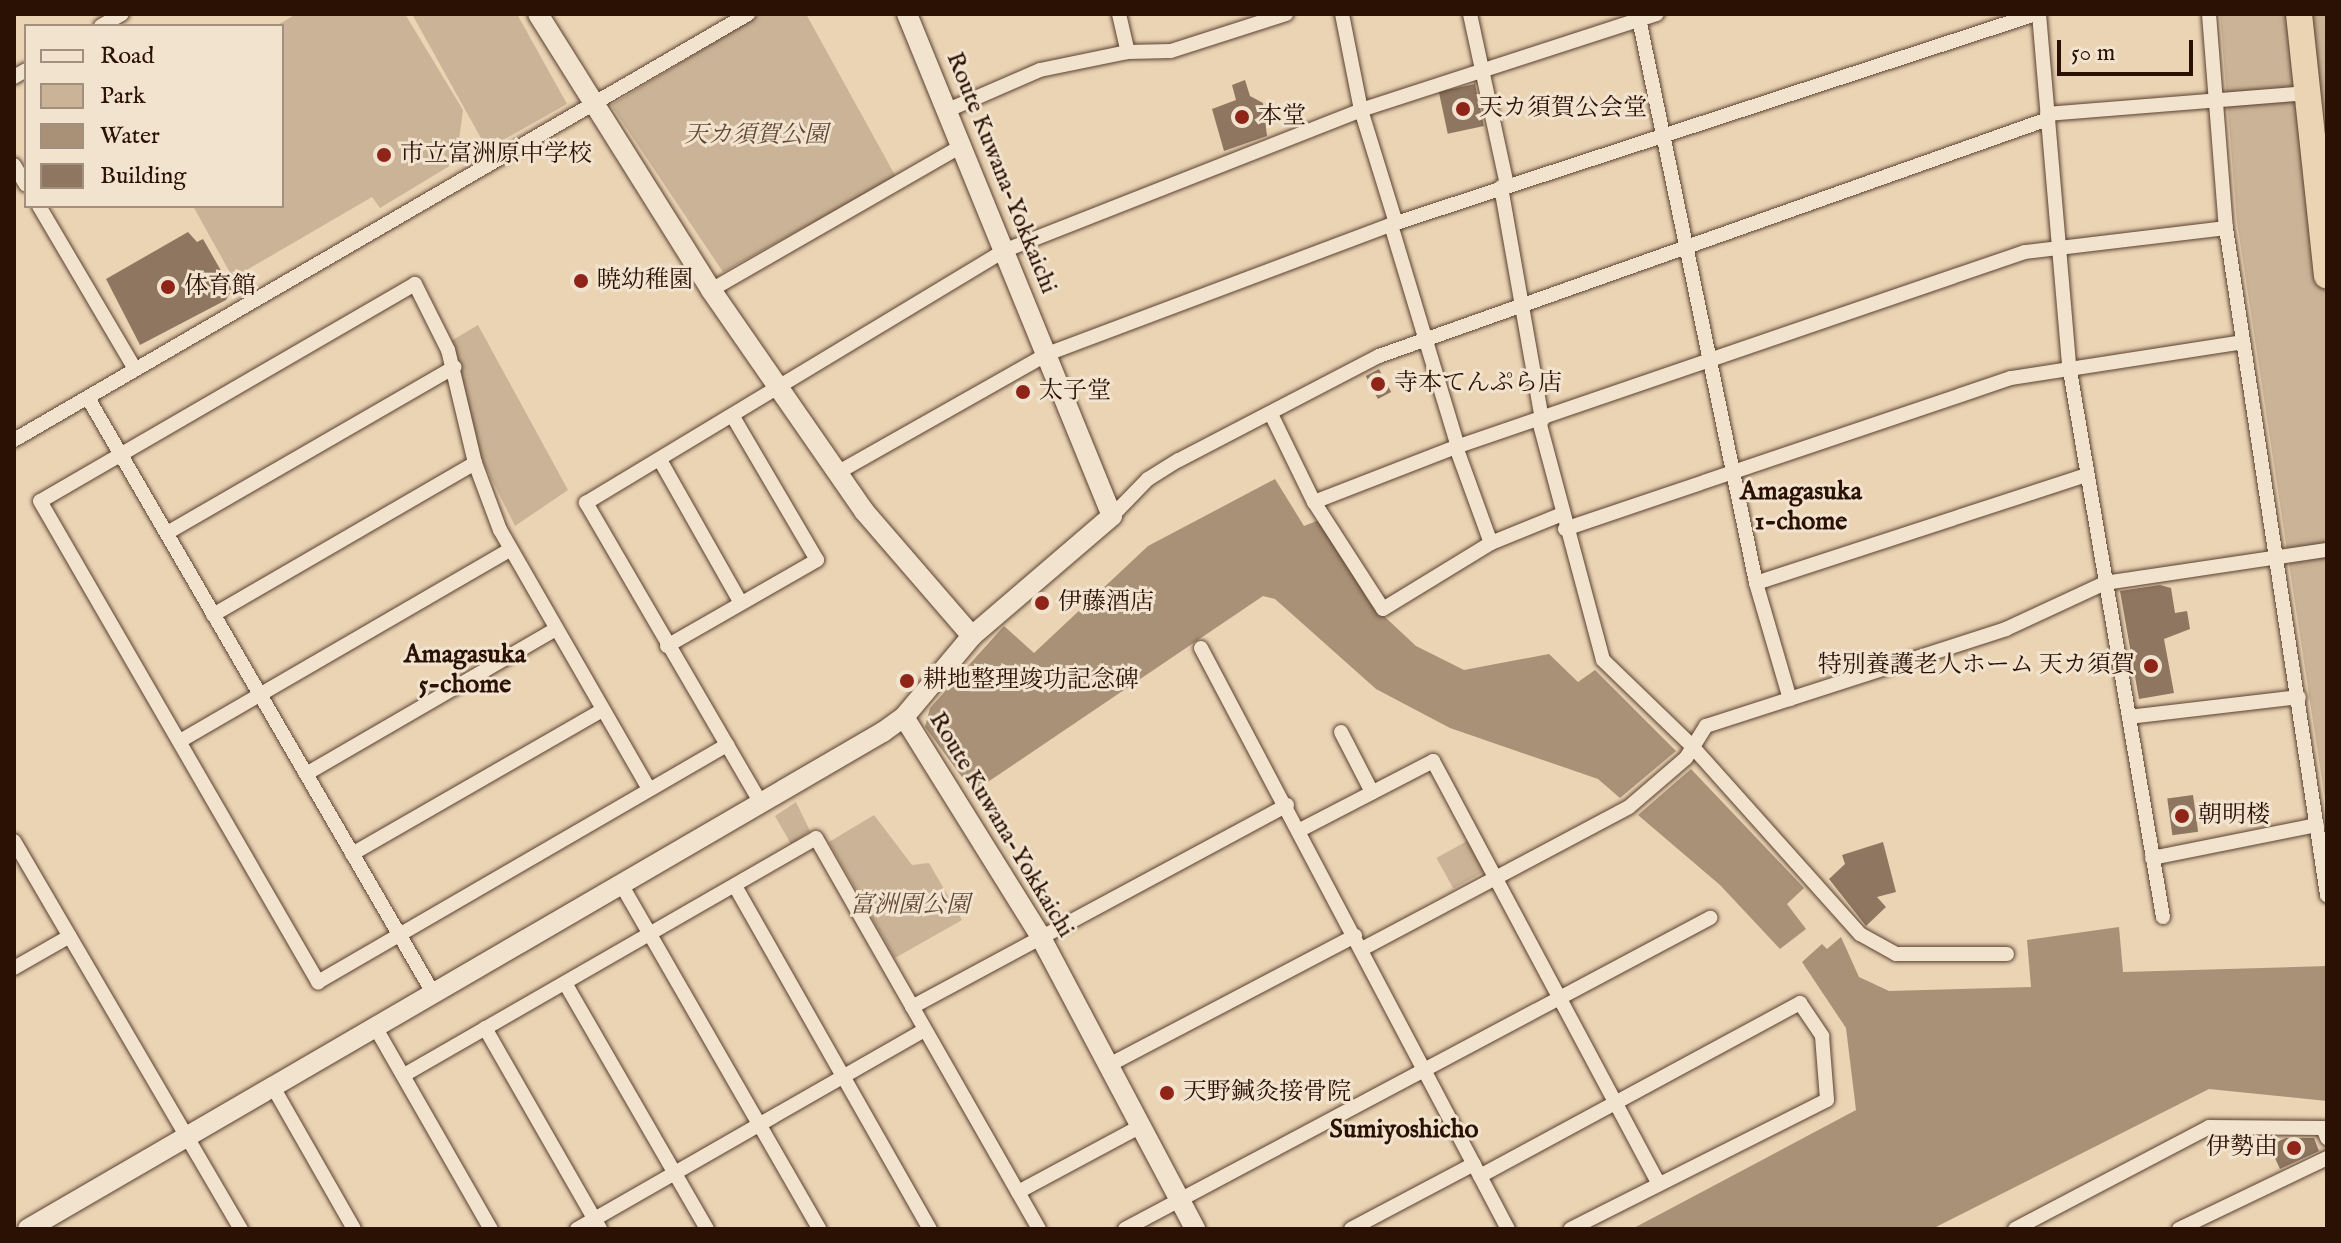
<!DOCTYPE html>
<html>
<head>
<meta charset="utf-8">
<style>
	body { margin:0 }
	#map { position:relative; width:2341px; height:1243px; overflow:hidden; background:#ead4b4; font-family:"IM FELL English","Noto Serif JP",serif }
	div>[style] { position:absolute }
	.green>* { inset:0; background:#cab396; transform-origin:0 0 }
	.water>* { inset:0; background:#a99178 }
	.building>* { inset:0; background:#8e7660; transform-origin:0 0 }
	.roads { filter:drop-shadow(0 0 2px #5b4130) drop-shadow(0 0 2px #5b4130) }
	.street>* { height:14px; margin:-7px; padding:0 7px; transform-origin:7px; border-radius:7px; background:#f1e3ce }
	.secondary>* { height:20px; margin:-10px; padding:0 10px; transform-origin:10px; border-radius:10px; background:#f1e3ce }
	.highway>* { height:26px; margin:-13px; padding:0 13px; transform-origin:13px; border-radius:13px; background:#ead4b4 }
	.dots>* { width:22px; height:22px; translate:-50% -50%; box-sizing:border-box; border:4px solid #f1e3ce; border-radius:50% }
	span { translate:-50% -50%; white-space:nowrap; text-align:center; line-height:1.15; -webkit-text-stroke:6px #f1e3ce; paint-order:stroke }
	.poi-label { font-size:24px; color:#2b1004 }
	.left { translate:0 -50%; text-align:left }
	.right { translate:-100% -50%; text-align:right }
	.park-label { font-size:24px; color:#634937; font-style:italic }
	.street-label { font-size:24px; color:#2b1004 }
	.neighbourhood-label { font-size:26px; color:#2b1004; font-weight:700 }
	.frame { position:absolute; inset:0; border:16px solid #2b1004; pointer-events:none }
	.legend { position:absolute; left:24px; top:24px; width:260px; height:184px; box-sizing:border-box; background:#f1e3ce; border:2px solid #a28f7d; margin:0; padding:10px 14px; list-style:none; font-size:24px; color:#2b1004 }
	.legend li { display:flex; align-items:center; gap:16px; height:40px }
	.legend b { width:40px; border:2px solid #a28f7d }
	.scale { position:absolute; left:2057px; top:40px; width:136px; height:36px; box-sizing:border-box; border:4px solid #2b1004; border-top:0; padding-left:10px; font-size:24px; line-height:28px; white-space:nowrap; color:#2b1004; -webkit-text-stroke:6px #f1e3ce; paint-order:stroke }
</style>
</head>
<body>
<div id="map">
	<div class="green">
		<i style="clip-path:polygon(296px 14px,405px 14px,463px 110px,456px 162px,380px 208px,372px 197px,233px 278px,193px 206px,282px 206px,282px 26px,276px 26px)"></i>
		<i style="clip-path:polygon(412px 14px,517px 14px,567px 104px,487px 149px)"></i>
		<i style="clip-path:polygon(761px 14px,806px 14px,896px 177px,723px 272px,611px 105px)"></i>
		<i style="clip-path:polygon(2220px 14px,2327px 14px,2327px 813px,2237px 222px)"></i>
		<i style="clip-path:polygon(478px 325px,568px 490px,515px 526px,481px 458px,451px 341px)"></i>
		<i style="clip-path:polygon(796px 802px,810px 831px,791px 844px,775px 816px)"></i>
		<i style="clip-path:polygon(874px 815px,912px 865px,929px 863px,962px 920px,895px 958px,829px 842px)"></i>
		<i style="left:1467px;top:841px;width:35px;height:35px;rotate:61deg"></i>
	</div>
	<div class="water">
		<i style="clip-path:polygon(1275px 479px,1304px 526px,1319px 520px,1370px 603px,1416px 646px,1464px 670px,1549px 654px,1578px 682px,1595px 670px,1676px 751px,1620px 798px,1598px 779px,1450px 728px,1376px 689px,1275px 599px,1263px 596px,973px 792px,925px 727px,930px 708px,1004px 626px,1034px 653px,1148px 546px)"></i>
		<i style="clip-path:polygon(1691px 769px,1804px 888px,1787px 904px,1806px 929px,1780px 949px,1720px 885px,1638px 815px)"></i>
		<i style="clip-path:polygon(2119px 927px,2123px 972px,2327px 966px,2327px 1101px,2209px 1089px,1932px 1229px,1632px 1229px,1856px 1110px,1846px 1028px,1802px 962px,1822px 944px,1827px 949px,1841px 937px,1859px 977px,1889px 991px,2031px 987px,2027px 940px)"></i>
	</div>
	<div class="building">
		<i style="clip-path:polygon(1245px 80px,1250px 96px,1263px 103px,1267px 136px,1224px 151px,1212px 109px,1236px 100px,1232px 85px)"></i>
		<i style="left:1475px;top:84px;width:43px;height:37px;rotate:78deg"></i>
		<i style="clip-path:polygon(188px 232px,197px 242px,203px 239px,232px 290px,226px 300px,140px 345px,106px 279px)"></i>
		<i style="left:1379px;top:369px;width:26px;height:15px;rotate:62deg"></i>
		<i style="clip-path:polygon(2160px 585px,2171px 588px,2175px 613px,2187px 611px,2190px 629px,2164px 639px,2174px 693px,2139px 699px,2120px 591px)"></i>
		<i style="left:2193px;top:795px;width:37px;height:26px;rotate:82deg"></i>
		<i style="clip-path:polygon(1883px 842px,1896px 892px,1877px 897px,1886px 907px,1866px 926px,1829px 879px,1845px 864px,1842px 855px)"></i>
		<i style="clip-path:polygon(2286px 1138px,2314px 1138px,2319px 1151px,2280px 1169px,2269px 1145px)"></i>
	</div>
	<div class="roads">
		<div class="street">
			<i style="left:1119px;top:14px;width:39px;rotate:77deg"></i>
			<i style="left:1342px;top:14px;width:98px;rotate:78.8deg"></i>
			<i style="left:1361px;top:110px;width:118px;rotate:72.8deg"></i>
			<i style="left:1470px;top:14px;width:175px;rotate:77.8deg"></i>
			<i style="left:1638px;top:14px;width:581px;rotate:78.28deg"></i>
			<i style="left:1756px;top:583px;width:121px;rotate:73.7deg"></i>
			<i style="left:2039px;top:14px;width:352px;rotate:85.1deg"></i>
			<i style="left:2069px;top:365px;width:560px;rotate:80.34deg"></i>
			<i style="left:2209px;top:14px;width:215px;rotate:85.5deg"></i>
			<i style="left:2226px;top:228px;width:675px;rotate:81.39deg"></i>
			<i style="left:101px;top:26px;width:24px;rotate:-30deg"></i>
			<i style="left:14px;top:77px;width:14px;rotate:-30deg"></i>
			<i style="left:948px;top:110px;width:100px;rotate:-23.5deg"></i>
			<i style="left:1040px;top:70px;width:90px;rotate:-11.6deg"></i>
			<i style="left:1128px;top:52px;width:43px;rotate:-1.3deg"></i>
			<i style="left:1171px;top:51px;width:121px;rotate:-17.8deg"></i>
			<i style="left:2047px;top:114px;width:261px;rotate:-4.6deg"></i>
			<i style="left:14px;top:165px;width:23px;rotate:59deg"></i>
			<i style="left:1501px;top:187px;width:237px;rotate:80deg"></i>
			<i style="left:39px;top:206px;width:189px;rotate:59.5deg"></i>
			<i style="left:1391px;top:225px;width:232px;rotate:73.2deg"></i>
			<i style="left:711px;top:290px;width:291px;rotate:-29.9deg"></i>
			<i style="left:88px;top:398px;width:686px;rotate:59.88deg"></i>
			<i style="left:1271px;top:414px;width:98px;rotate:64deg"></i>
			<i style="left:1314px;top:502px;width:127px;rotate:57.2deg"></i>
			<i style="left:1383px;top:609px;width:127px;rotate:-31.4deg"></i>
			<i style="left:1539px;top:421px;width:247px;rotate:75deg"></i>
			<i style="left:1603px;top:660px;width:122px;rotate:44deg"></i>
			<i style="left:1691px;top:745px;width:254px;rotate:48.2deg"></i>
			<i style="left:1860px;top:934px;width:41px;rotate:29.1deg"></i>
			<i style="left:1896px;top:954px;width:111px"></i>
			<i style="left:14px;top:440px;width:849px;rotate:-30.13deg"></i>
			<i style="left:1456px;top:447px;width:102px;rotate:70deg"></i>
			<i style="left:1491px;top:543px;width:77px;rotate:-22.2deg"></i>
			<i style="left:660px;top:460px;width:164px;rotate:60.5deg"></i>
			<i style="left:837px;top:473px;width:241px;rotate:-29.5deg"></i>
			<i style="left:1047px;top:354px;width:373px;rotate:-20.6deg"></i>
			<i style="left:1396px;top:223px;width:673px;rotate:-18.09deg"></i>
			<i style="left:1314px;top:502px;width:152px;rotate:-21.2deg"></i>
			<i style="left:1456px;top:447px;width:601px;rotate:-18.92deg"></i>
			<i style="left:2025px;top:252px;width:202px;rotate:-6.8deg"></i>
			<i style="left:1112px;top:516px;width:52px;rotate:-45.8deg"></i>
			<i style="left:1148px;top:479px;width:36px;rotate:-32deg"></i>
			<i style="left:1179px;top:460px;width:225px;rotate:-27.5deg"></i>
			<i style="left:1379px;top:356px;width:710px;rotate:-19.51deg"></i>
			<i style="left:1565px;top:529px;width:471px;rotate:-18.7deg"></i>
			<i style="left:2011px;top:378px;width:235px;rotate:-8.8deg"></i>
			<i style="left:167px;top:533px;width:332px;rotate:-30deg"></i>
			<i style="left:1756px;top:583px;width:348px;rotate:-18.1deg"></i>
			<i style="left:213px;top:615px;width:303px;rotate:-30.1deg"></i>
			<i style="left:667px;top:646px;width:173px;rotate:-29.8deg"></i>
			<i style="left:817px;top:560px;width:166px;rotate:-120.4deg"></i>
			<i style="left:1201px;top:648px;width:657px;rotate:62.15deg"></i>
			<i style="left:2129px;top:717px;width:171px;rotate:-6.7deg"></i>
			<i style="left:1341px;top:732px;width:68px;rotate:62.7deg"></i>
			<i style="left:180px;top:741px;width:381px;rotate:-30.1deg"></i>
			<i style="left:306px;top:774px;width:289px;rotate:-30.1deg"></i>
			<i style="left:649px;top:789px;width:299px;rotate:-119.9deg"></i>
			<i style="left:500px;top:530px;width:72px;rotate:-110.5deg"></i>
			<i style="left:475px;top:463px;width:116px;rotate:-103.4deg"></i>
			<i style="left:448px;top:350px;width:74px;rotate:-116.6deg"></i>
			<i style="left:415px;top:284px;width:433px;rotate:149.9deg"></i>
			<i style="left:40px;top:501px;width:556px;rotate:59.97deg"></i>
			<i style="left:318px;top:982px;width:473px;rotate:-30.1deg"></i>
			<i style="left:762px;top:805px;width:350px;rotate:-120.2deg"></i>
			<i style="left:586px;top:503px;width:490px;rotate:-31.1deg"></i>
			<i style="left:1006px;top:250px;width:382px;rotate:-21.5deg"></i>
			<i style="left:1361px;top:110px;width:311px;rotate:-18deg"></i>
			<i style="left:1300px;top:830px;width:150px;rotate:-27.4deg"></i>
			<i style="left:1433px;top:761px;width:478px;rotate:61.9deg"></i>
			<i style="left:14px;top:841px;width:450px;rotate:59.7deg"></i>
			<i style="left:352px;top:854px;width:289px;rotate:-29.9deg"></i>
			<i style="left:2152px;top:858px;width:168px;rotate:-11.3deg"></i>
			<i style="left:621px;top:884px;width:398px;rotate:60.1deg"></i>
			<i style="left:735px;top:886px;width:395px;rotate:60.4deg"></i>
			<i style="left:1362px;top:949px;width:302px;rotate:-28deg"></i>
			<i style="left:1629px;top:807px;width:75px;rotate:-40.7deg"></i>
			<i style="left:1686px;top:758px;width:38px;rotate:-58deg"></i>
			<i style="left:1706px;top:726px;width:315px;rotate:-17.9deg"></i>
			<i style="left:2006px;top:629px;width:109px;rotate:-24.9deg"></i>
			<i style="left:2105px;top:583px;width:224px;rotate:-8.5deg"></i>
			<i style="left:14px;top:968px;width:64px;rotate:-29.7deg"></i>
			<i style="left:565px;top:983px;width:284px;rotate:60deg"></i>
			<i style="left:912px;top:1007px;width:426px;rotate:-28.3deg"></i>
			<i style="left:374px;top:1025px;width:235px;rotate:60.2deg"></i>
			<i style="left:485px;top:1028px;width:232px;rotate:60.2deg"></i>
			<i style="left:1109px;top:1065px;width:278px;rotate:-27.7deg"></i>
			<i style="left:404px;top:1075px;width:475px;rotate:-29.9deg"></i>
			<i style="left:816px;top:838px;width:450px;rotate:60.3deg"></i>
			<i style="left:273px;top:1087px;width:163px;rotate:60.3deg"></i>
			<i style="left:1480px;top:1176px;width:364px;rotate:-28.4deg"></i>
			<i style="left:1800px;top:1003px;width:40px;rotate:56deg"></i>
			<i style="left:1822px;top:1036px;width:64px;rotate:85.5deg"></i>
			<i style="left:1827px;top:1100px;width:287px;rotate:153.3deg"></i>
			<i style="left:1018px;top:1192px;width:140px;rotate:-28.2deg"></i>
			<i style="left:577px;top:1229px;width:400px;rotate:-29.8deg"></i>
			<i style="left:1125px;top:1229px;width:663px;rotate:-28deg"></i>
			<i style="left:1351px;top:1229px;width:139px;rotate:-27.9deg"></i>
			<i style="left:2015px;top:1229px;width:219px;rotate:-27.7deg"></i>
			<i style="left:2209px;top:1127px;width:114px;rotate:0.5deg"></i>
			<i style="left:2323px;top:1128px;width:11px;rotate:68deg"></i>
			<i style="left:2179px;top:1229px;width:164px;rotate:-25.6deg"></i>
		</div>
		<div class="secondary">
			<i style="left:538px;top:14px;width:326px;rotate:57.9deg"></i>
			<i style="left:711px;top:290px;width:269px;rotate:55.3deg"></i>
			<i style="left:864px;top:511px;width:165px;rotate:49.2deg"></i>
			<i style="left:904px;top:717px;width:256px;rotate:58.1deg"></i>
			<i style="left:1039px;top:934px;width:334px;rotate:62.1deg"></i>
			<i style="left:28px;top:1229px;width:989px;rotate:-30.17deg"></i>
			<i style="left:883px;top:732px;width:26px;rotate:-36deg"></i>
			<i style="left:904px;top:717px;width:106px;rotate:-50deg"></i>
			<i style="left:972px;top:636px;width:184px;rotate:-40.6deg"></i>
			<i style="left:1112px;top:516px;width:542px;rotate:-112.21deg"></i>
		</div>
		<div class="highway">
			<i style="left:2299px;top:14px;width:263px;rotate:83.9deg"></i>
		</div>
	</div>
	<div class="dots">
		<i style="left:1463px;top:109px;background:#8f2418"></i>
		<i style="left:1242px;top:117px;background:#8f2418"></i>
		<i style="left:384px;top:155px;background:#8f2418"></i>
		<i style="left:581px;top:281px;background:#8f2418"></i>
		<i style="left:168px;top:287px;background:#8f2418"></i>
		<i style="left:1378px;top:384px;background:#8f2418"></i>
		<i style="left:1023px;top:392px;background:#8f2418"></i>
		<i style="left:1042px;top:603px;background:#8f2418"></i>
		<i style="left:2151px;top:666px;background:#8f2418"></i>
		<i style="left:907px;top:681px;background:#8f2418"></i>
		<i style="left:2182px;top:816px;background:#8f2418"></i>
		<i style="left:1167px;top:1093px;background:#8f2418"></i>
		<i style="left:2294px;top:1148px;background:#8f2418"></i>
	</div>
	<div class="poi-label">
		<span class="left" style="left:1479px;top:109px">天カ須賀公会堂</span>
		<span class="left" style="left:1258px;top:117px">本堂</span>
		<span class="left" style="left:400px;top:155px">市立富洲原中学校</span>
		<span class="left" style="left:597px;top:281px">暁幼稚園</span>
		<span class="left" style="left:184px;top:287px">体育館</span>
		<span class="left" style="left:1394px;top:384px">寺本てんぷら店</span>
		<span class="left" style="left:1039px;top:392px">太子堂</span>
		<span class="left" style="left:1058px;top:603px">伊藤酒店</span>
		<span class="right" style="left:2135px;top:666px">特別養護老人ホーム 天カ須賀</span>
		<span class="left" style="left:923px;top:681px">耕地整理竣功記念碑</span>
		<span class="left" style="left:2198px;top:816px">朝明楼</span>
		<span class="left" style="left:1183px;top:1093px">天野鍼灸接骨院</span>
		<span class="right" style="left:2278px;top:1148px">伊勢由</span>
	</div>
	<div class="park-label">
		<span style="left:756px;top:136px">天カ須賀公園</span>
		<span style="left:910px;top:906px">富洲園公園</span>
	</div>
	<div class="street-label">
		<span style="left:1001px;top:173px;rotate:68deg">Route Kuwana-Yokkaichi</span>
		<span style="left:1001px;top:825px;rotate:59deg">Route Kuwana-Yokkaichi</span>
	</div>
	<div class="neighbourhood-label">
		<span style="left:1801px;top:507px">Amagasuka<br>1-chome</span>
		<span style="left:465px;top:670px">Amagasuka<br>5-chome</span>
		<span style="left:1404px;top:1130px">Sumiyoshicho</span>
	</div>
	<div class="frame"></div>
	<ul class="legend">
	<li><b style="height:10px;background:#f1e3ce"></b>Road</li>
	<li><b style="height:22px;background:#cab396"></b>Park</li>
	<li><b style="height:22px;background:#a99178"></b>Water</li>
	<li><b style="height:22px;background:#8e7660"></b>Building</li>
	</ul>
	<div class="scale">50 m</div>
</div>
</body>
</html>
